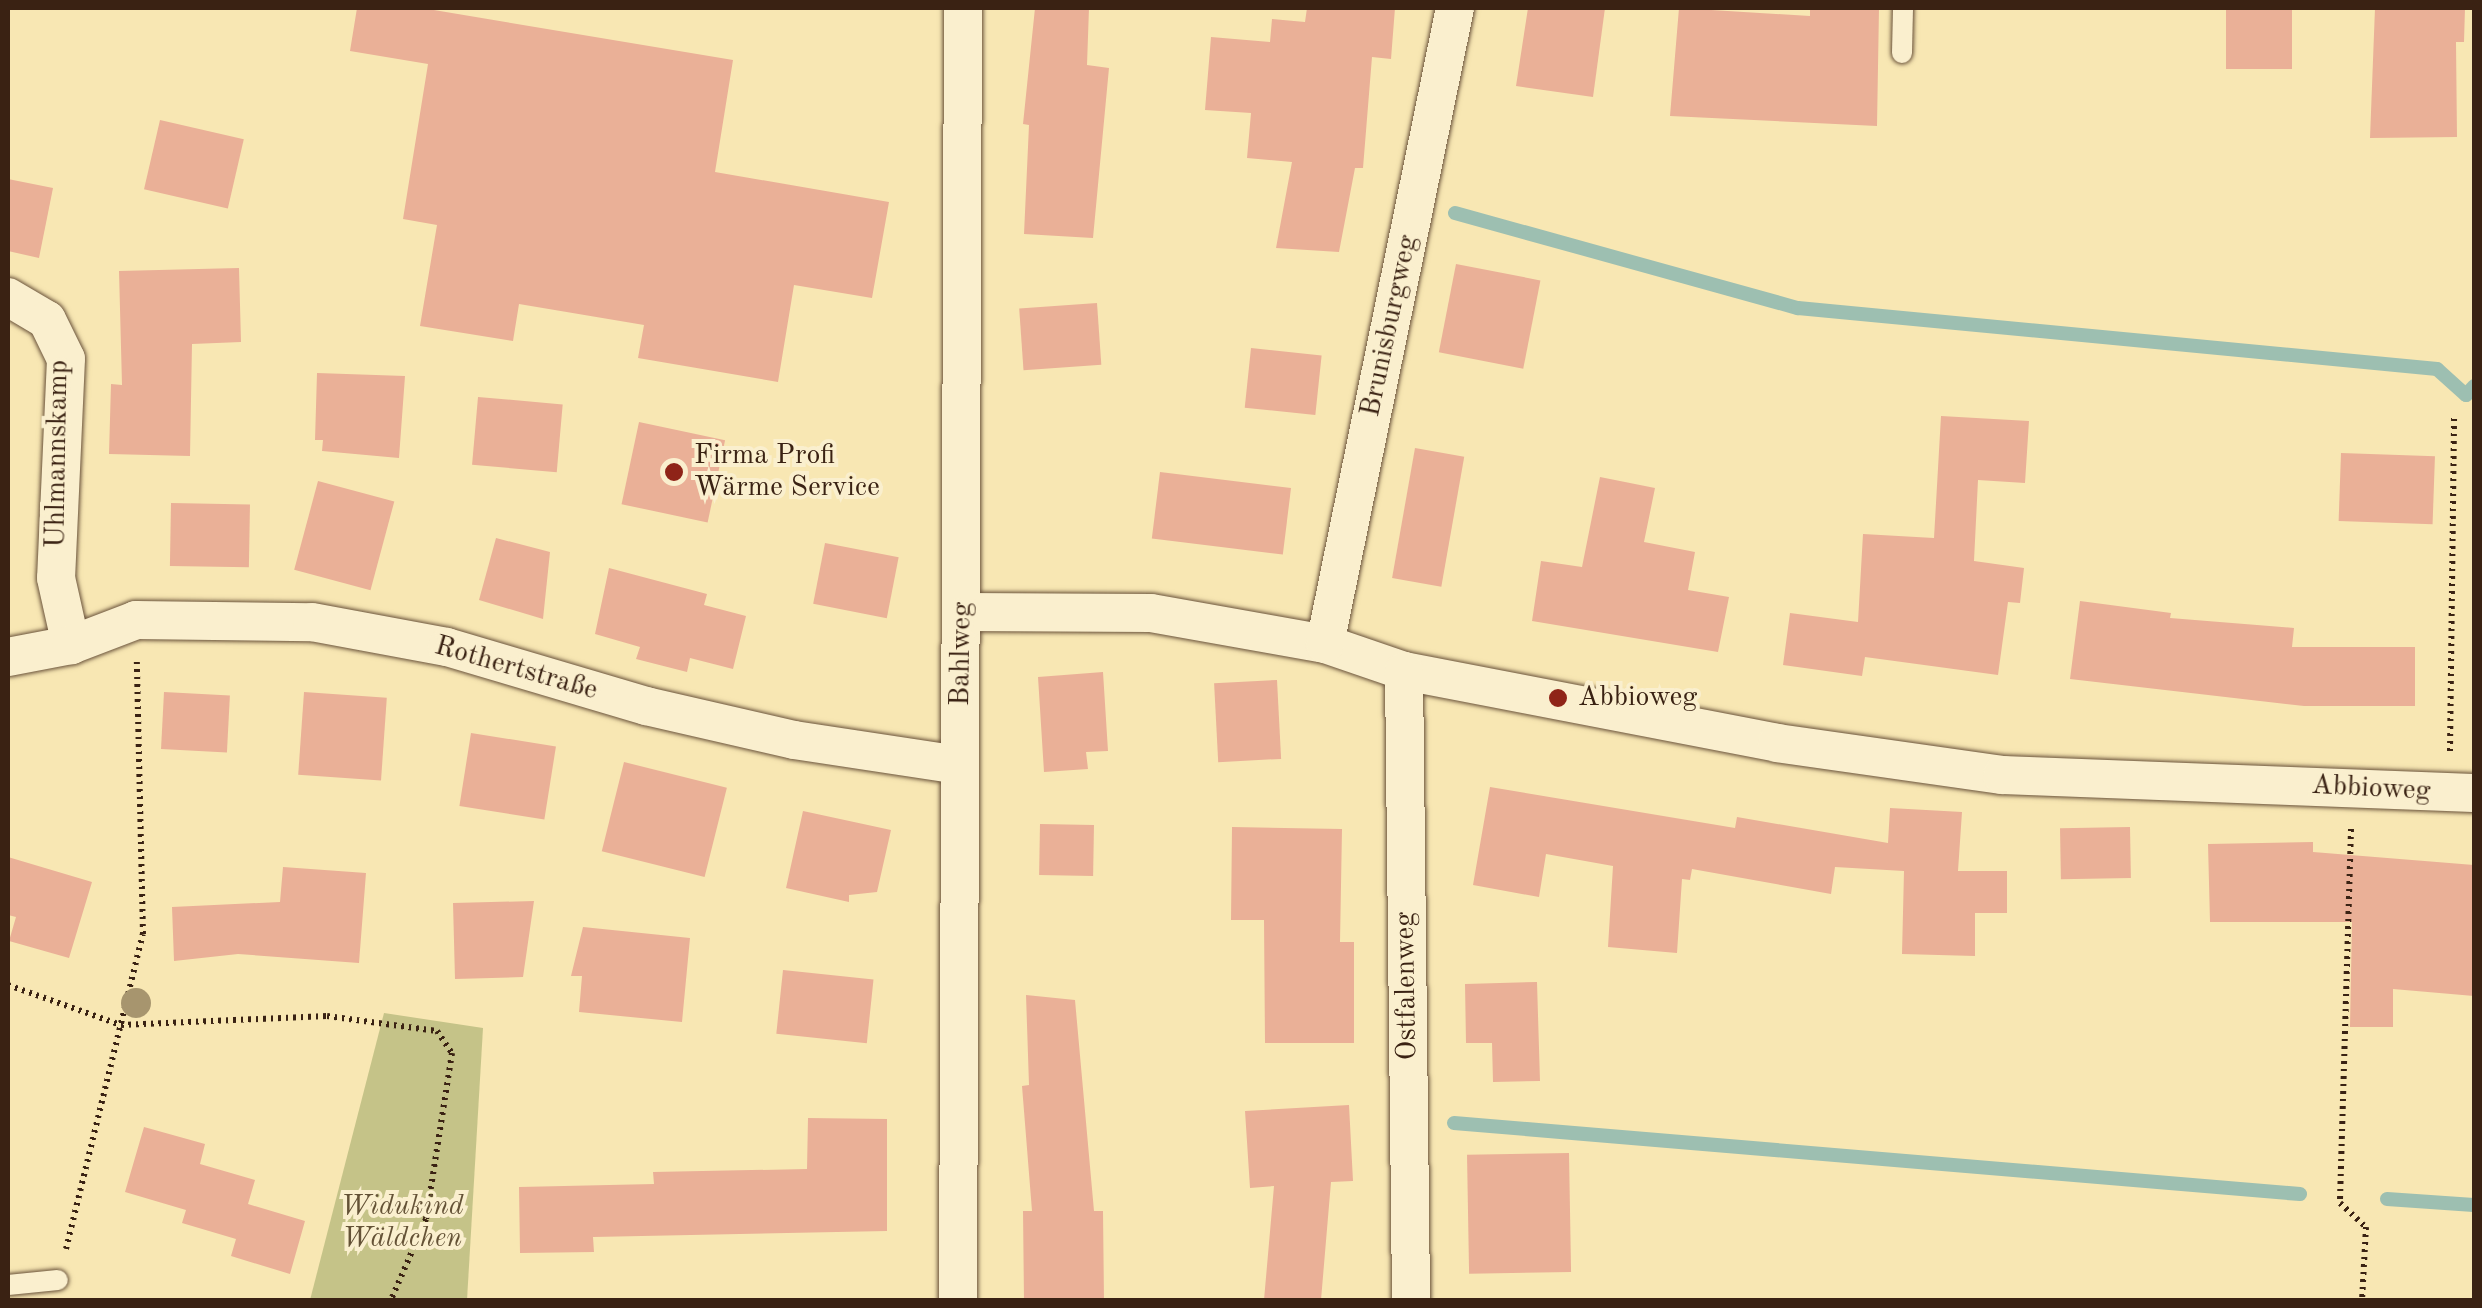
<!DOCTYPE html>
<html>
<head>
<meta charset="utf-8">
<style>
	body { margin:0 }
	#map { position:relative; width:2482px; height:1308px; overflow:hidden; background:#f8e7b3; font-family:"Old Standard TT",serif }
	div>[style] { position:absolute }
	.green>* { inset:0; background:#c5c388 }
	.stream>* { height:14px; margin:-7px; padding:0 7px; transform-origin:7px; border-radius:7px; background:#9dbfb1 }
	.building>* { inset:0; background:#eab097; transform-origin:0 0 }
	.path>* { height:6px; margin-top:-3px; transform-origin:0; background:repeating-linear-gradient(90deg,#3a2213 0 2.5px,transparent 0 7.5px) }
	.roads { filter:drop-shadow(0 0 2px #6a533b) drop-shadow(0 0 2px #6a533b) }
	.lane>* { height:20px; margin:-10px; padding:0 10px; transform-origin:10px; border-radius:10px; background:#faefce }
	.street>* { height:38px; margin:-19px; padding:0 19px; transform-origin:19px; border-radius:19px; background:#faefce }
	.trees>* { width:30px; height:30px; margin:-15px; border-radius:50%; background:#a7956e }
	.dots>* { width:28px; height:28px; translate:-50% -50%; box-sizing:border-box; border:5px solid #faefce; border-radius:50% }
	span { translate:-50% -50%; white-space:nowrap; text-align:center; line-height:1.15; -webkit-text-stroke:8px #faefce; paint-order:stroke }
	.street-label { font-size:28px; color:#3a2213 }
	.poi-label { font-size:28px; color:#3a2213 }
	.left { translate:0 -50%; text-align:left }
	.park-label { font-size:28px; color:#645236; font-style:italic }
	.frame { position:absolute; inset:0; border:10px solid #3a2213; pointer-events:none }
</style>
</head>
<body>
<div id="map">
	<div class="green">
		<i style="clip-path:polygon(384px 1013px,483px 1028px,467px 1300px,310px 1300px)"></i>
	</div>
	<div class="stream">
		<i style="left:1455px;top:213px;width:356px;rotate:15.5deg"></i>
		<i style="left:1798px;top:308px;width:642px;rotate:5.45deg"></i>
		<i style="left:2437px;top:369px;width:39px;rotate:42deg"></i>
		<i style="left:2466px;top:395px;width:12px;rotate:-48deg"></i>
		<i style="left:1454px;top:1123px;width:849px;rotate:4.8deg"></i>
		<i style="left:2387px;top:1199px;width:87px;rotate:3.9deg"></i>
	</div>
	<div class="building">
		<i style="clip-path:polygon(357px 8px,422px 8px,733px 60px,715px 172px,889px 202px,872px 298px,794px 285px,778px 382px,638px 358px,644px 325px,519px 304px,513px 341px,420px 326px,437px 225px,403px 219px,428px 64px,350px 51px)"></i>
		<i style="clip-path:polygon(1035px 8px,1089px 8px,1087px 65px,1109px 68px,1093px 238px,1024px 234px,1029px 125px,1023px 124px)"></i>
		<i style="clip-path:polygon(1307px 8px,1395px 8px,1391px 59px,1372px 57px,1363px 168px,1355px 168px,1339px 252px,1276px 248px,1292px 162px,1247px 158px,1251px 113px,1205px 110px,1211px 37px,1270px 42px,1272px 19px,1305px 22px)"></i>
		<i style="clip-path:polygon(1528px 8px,1605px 8px,1593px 97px,1516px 86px)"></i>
		<i style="clip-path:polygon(1679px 8px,1810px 16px,1810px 8px,1879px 8px,1877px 126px,1670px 116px)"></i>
		<i style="left:2226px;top:8px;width:66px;height:61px"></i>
		<i style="clip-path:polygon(2375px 8px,2465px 8px,2464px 42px,2456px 42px,2457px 137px,2370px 138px)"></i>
		<i style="left:160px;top:120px;width:86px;height:71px;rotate:13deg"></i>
		<i style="clip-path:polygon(8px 179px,53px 188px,39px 258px,8px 251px)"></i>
		<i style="left:1456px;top:264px;width:86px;height:90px;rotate:11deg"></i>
		<i style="clip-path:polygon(239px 268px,241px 342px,192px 344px,190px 456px,109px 454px,111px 384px,122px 385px,119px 271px)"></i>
		<i style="left:1097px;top:303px;width:62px;height:78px;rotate:86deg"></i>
		<i style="left:1251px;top:348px;width:71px;height:60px;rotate:6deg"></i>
		<i style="clip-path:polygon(317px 373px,405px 376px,399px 458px,322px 451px,323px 440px,315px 440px)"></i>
		<i style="left:478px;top:397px;width:85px;height:68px;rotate:5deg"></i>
		<i style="clip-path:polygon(1941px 416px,2029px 421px,2025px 483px,1978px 480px,1974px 561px,2024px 568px,2020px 603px,2008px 602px,1998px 675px,1865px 657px,1862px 676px,1783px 665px,1790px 613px,1858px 622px,1863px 534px,1934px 538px)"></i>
		<i style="left:639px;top:422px;width:88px;height:84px;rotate:12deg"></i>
		<i style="left:1415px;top:448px;width:50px;height:132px;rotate:10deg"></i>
		<i style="left:2341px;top:453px;width:94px;height:68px;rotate:2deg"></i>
		<i style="left:1160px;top:472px;width:132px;height:67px;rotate:7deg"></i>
		<i style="clip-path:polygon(1600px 477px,1655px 488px,1644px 542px,1695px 552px,1688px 590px,1729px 597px,1718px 652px,1532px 621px,1541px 561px,1582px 567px)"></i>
		<i style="left:318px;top:481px;width:79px;height:92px;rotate:15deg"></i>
		<i style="left:171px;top:503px;width:79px;height:63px;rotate:1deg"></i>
		<i style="clip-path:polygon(496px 538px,550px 552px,543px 619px,479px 600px)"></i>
		<i style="left:825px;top:543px;width:75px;height:62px;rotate:11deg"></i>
		<i style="clip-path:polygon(609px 568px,707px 594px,704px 605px,746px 616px,733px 669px,690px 658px,687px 672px,636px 659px,640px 647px,595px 634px)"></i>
		<i style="clip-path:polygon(2080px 601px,2171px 613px,2170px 618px,2294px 628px,2292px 647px,2415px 647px,2415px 706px,2304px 706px,2070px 679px)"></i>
		<i style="clip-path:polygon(1103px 672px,1108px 751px,1086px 752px,1088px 769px,1044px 772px,1038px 677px)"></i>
		<i style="left:1277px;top:680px;width:79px;height:63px;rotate:87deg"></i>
		<i style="left:164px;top:692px;width:66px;height:57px;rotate:3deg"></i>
		<i style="left:304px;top:692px;width:83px;height:83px;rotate:4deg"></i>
		<i style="left:471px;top:733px;width:86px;height:74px;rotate:9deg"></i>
		<i style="left:624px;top:762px;width:106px;height:92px;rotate:14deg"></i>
		<i style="clip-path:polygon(1490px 787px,1735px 828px,1737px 817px,1888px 843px,1890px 808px,1962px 812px,1958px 871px,2007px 871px,2007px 913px,1975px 913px,1975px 956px,1902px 954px,1904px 871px,1835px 867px,1831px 894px,1692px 869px,1690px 880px,1682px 879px,1677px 953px,1608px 947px,1613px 866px,1546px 854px,1539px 897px,1473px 885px)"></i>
		<i style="clip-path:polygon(803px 811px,891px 830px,877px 892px,849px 895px,849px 902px,786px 888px)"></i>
		<i style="left:1040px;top:824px;width:54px;height:51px;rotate:1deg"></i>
		<i style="clip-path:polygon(1232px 827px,1342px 829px,1340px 942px,1354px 942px,1354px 1043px,1265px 1043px,1264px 920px,1231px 920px)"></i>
		<i style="left:2130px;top:827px;width:51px;height:70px;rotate:89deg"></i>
		<i style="clip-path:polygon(2313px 842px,2313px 852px,2474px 865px,2474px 996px,2393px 989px,2393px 1027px,2350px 1027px,2352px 922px,2210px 922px,2208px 844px)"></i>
		<i style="clip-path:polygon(8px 857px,92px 882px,69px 958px,9px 941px,16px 917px,8px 915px)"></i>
		<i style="clip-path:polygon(283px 867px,366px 873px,359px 963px,238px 954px,174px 961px,172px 907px,280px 902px)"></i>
		<i style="clip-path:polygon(534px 901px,523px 977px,455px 979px,453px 903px)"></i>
		<i style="clip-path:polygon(583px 927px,690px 938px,682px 1022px,579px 1012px,582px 976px,571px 976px)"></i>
		<i style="left:783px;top:970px;width:91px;height:64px;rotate:6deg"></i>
		<i style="clip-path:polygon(1537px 982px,1540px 1081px,1493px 1082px,1492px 1043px,1466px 1043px,1465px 984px)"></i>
		<i style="clip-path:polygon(1026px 995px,1075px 1000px,1094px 1211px,1103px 1211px,1104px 1300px,1024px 1300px,1023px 1211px,1032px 1211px,1022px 1086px,1029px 1085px)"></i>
		<i style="clip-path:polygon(1349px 1105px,1353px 1181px,1331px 1182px,1321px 1300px,1264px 1300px,1274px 1186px,1250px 1188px,1245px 1111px)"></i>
		<i style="clip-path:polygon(808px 1118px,887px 1119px,887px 1231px,593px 1237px,594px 1252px,520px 1253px,519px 1187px,654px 1184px,653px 1172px,807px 1169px)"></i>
		<i style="clip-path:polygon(144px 1127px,205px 1144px,200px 1164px,255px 1180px,248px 1204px,305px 1221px,290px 1274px,231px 1256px,236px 1239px,182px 1223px,186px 1210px,125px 1192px)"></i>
		<i style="left:1569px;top:1153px;width:119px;height:102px;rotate:89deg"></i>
	</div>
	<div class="path">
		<i style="left:2450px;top:751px;width:337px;rotate:-89.3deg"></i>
		<i style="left:2351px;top:829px;width:374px;rotate:91.7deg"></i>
		<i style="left:2340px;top:1203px;width:35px;rotate:43deg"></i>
		<i style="left:2366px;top:1227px;width:73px;rotate:93.1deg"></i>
		<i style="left:8px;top:985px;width:120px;rotate:19.5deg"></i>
		<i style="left:121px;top:1025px;width:206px;rotate:-2.5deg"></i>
		<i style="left:327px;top:1016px;width:111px;rotate:7.8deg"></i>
		<i style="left:437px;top:1031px;width:27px;rotate:56deg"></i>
		<i style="left:452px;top:1053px;width:168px;rotate:98.9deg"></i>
		<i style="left:426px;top:1219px;width:88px;rotate:113.4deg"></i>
		<i style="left:66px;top:1249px;width:324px;rotate:-76.3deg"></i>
		<i style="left:143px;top:934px;width:273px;rotate:-91.3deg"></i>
	</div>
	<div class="roads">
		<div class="lane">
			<i style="left:1902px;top:53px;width:45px;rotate:-88.7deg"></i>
			<i style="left:8px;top:1285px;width:50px;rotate:-5.7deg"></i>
		</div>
		<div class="street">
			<i style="left:8px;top:297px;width:45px;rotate:30.5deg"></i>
			<i style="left:47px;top:320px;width:43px;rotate:64deg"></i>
			<i style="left:66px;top:359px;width:219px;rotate:92.6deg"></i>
			<i style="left:56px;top:578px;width:69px;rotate:77.4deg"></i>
			<i style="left:964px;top:612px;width:187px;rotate:0.3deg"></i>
			<i style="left:1151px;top:613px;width:177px;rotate:10.1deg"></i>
			<i style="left:1325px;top:644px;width:83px;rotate:18.9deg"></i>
			<i style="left:1404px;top:671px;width:380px;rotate:10.9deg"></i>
			<i style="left:1777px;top:743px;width:227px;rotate:8.1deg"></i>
			<i style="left:2002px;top:775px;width:472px;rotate:2.2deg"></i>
			<i style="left:1325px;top:644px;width:649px;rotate:-78.45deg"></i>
			<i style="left:8px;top:657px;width:64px;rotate:-10.8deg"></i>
			<i style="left:71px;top:645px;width:70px;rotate:-21deg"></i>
			<i style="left:136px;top:620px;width:176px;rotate:0.7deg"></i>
			<i style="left:312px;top:622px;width:137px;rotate:10.5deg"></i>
			<i style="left:447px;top:647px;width:208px;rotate:16.5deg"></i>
			<i style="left:646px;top:706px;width:152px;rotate:12.9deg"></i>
			<i style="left:794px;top:740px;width:167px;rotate:8.6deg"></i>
			<i style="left:1404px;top:671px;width:629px;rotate:89.36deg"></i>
			<i style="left:958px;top:1300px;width:1292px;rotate:-89.78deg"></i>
		</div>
	</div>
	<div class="trees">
		<i style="left:136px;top:1003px"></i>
	</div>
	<div class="dots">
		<i style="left:674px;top:472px;background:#8f2418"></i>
		<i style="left:1558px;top:698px;background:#8f2418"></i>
	</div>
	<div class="street-label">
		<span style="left:1390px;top:326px;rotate:-78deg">Brunisburgweg</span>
		<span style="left:58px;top:454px;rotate:-89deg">Uhlmannskamp</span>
		<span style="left:962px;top:654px;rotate:-89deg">Bahlweg</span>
		<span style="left:516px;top:669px;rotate:16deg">Rothertstraße</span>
		<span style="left:2371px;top:789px;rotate:3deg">Abbioweg</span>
		<span style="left:1407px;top:986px;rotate:-91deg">Ostfalenweg</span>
	</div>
	<div class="poi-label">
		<span class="left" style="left:694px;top:472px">Firma Profi<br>Wärme Service</span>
		<span class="left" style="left:1578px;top:698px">Abbioweg</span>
	</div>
	<div class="park-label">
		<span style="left:402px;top:1223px">Widukind<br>Wäldchen</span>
	</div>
	<div class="frame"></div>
</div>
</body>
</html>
